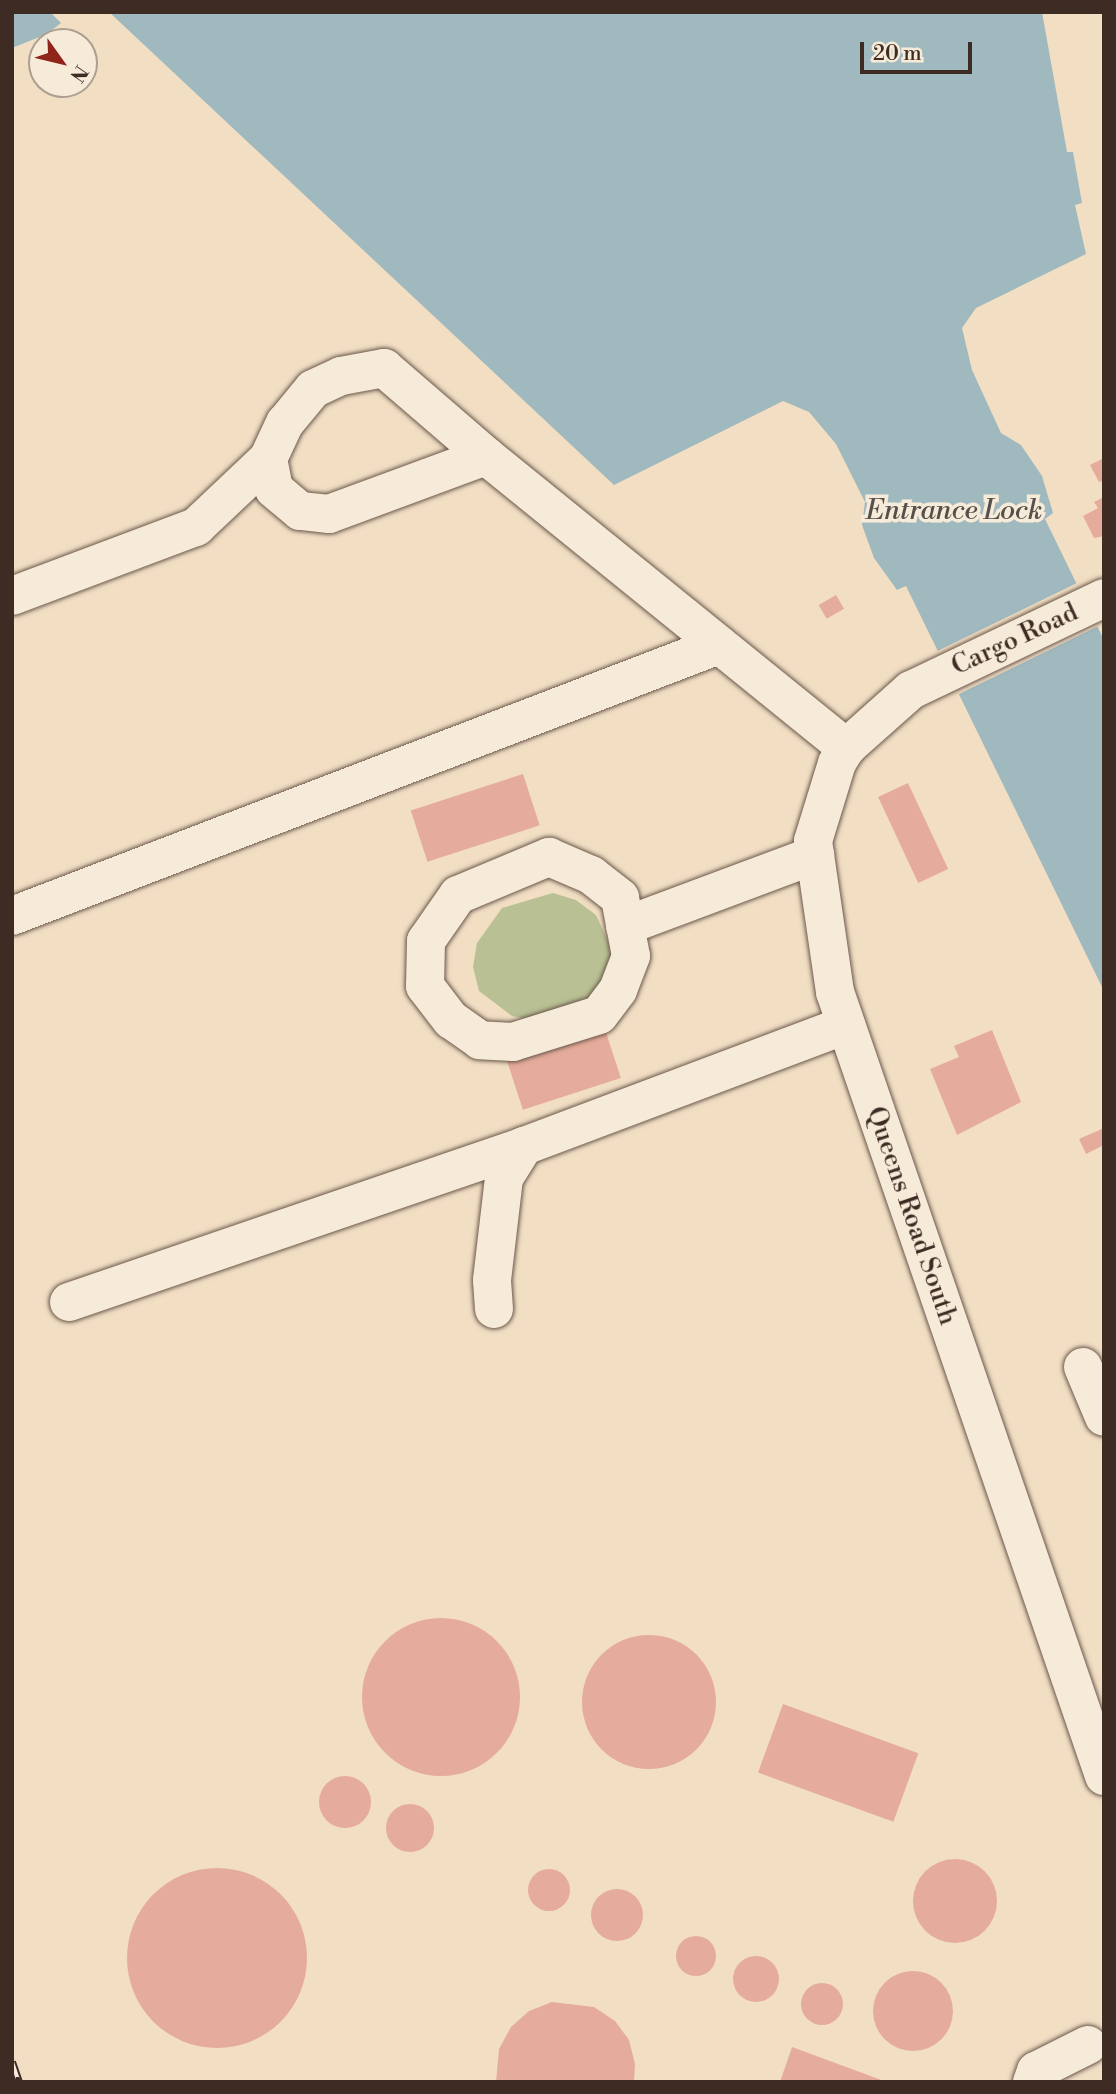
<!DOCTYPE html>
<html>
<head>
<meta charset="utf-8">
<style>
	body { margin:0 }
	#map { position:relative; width:1116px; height:2094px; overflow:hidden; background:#f1dec3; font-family:"Libre Bodoni",serif }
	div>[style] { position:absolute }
	.green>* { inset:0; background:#b9c194 }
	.water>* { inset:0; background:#a0b9bf }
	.pier>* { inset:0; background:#f1dec3; transform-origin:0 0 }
	.building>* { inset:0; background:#e6ac9b; transform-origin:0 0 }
	.round { border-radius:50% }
	.roads { filter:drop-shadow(0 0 2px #6b584c) drop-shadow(0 0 2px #6b584c) }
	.minor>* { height:38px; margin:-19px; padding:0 19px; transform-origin:19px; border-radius:19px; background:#f6ead8 }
	.rail>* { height:8px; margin-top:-4px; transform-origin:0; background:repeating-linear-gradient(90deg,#f6ead8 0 16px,#3e2c24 0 32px); box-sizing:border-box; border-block:2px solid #3e2c24 }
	span { translate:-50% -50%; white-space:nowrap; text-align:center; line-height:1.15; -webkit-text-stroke:7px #f6ead8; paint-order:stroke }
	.street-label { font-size:26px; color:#3e2c24 }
	.water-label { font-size:28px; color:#564f4b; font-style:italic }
	.frame { position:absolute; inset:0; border:14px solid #3e2c24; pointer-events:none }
	.north { position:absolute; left:28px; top:28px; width:70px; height:70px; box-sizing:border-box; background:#f6ead8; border:2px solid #ac9e90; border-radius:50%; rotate:124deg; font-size:19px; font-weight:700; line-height:28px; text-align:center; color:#3e2c24 }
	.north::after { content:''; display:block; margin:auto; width:24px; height:32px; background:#8f2418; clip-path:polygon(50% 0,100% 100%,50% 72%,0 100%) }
	.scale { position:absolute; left:860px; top:42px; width:112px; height:32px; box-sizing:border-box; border:4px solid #3e2c24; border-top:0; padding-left:9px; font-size:21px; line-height:24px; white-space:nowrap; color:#3e2c24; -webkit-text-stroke:5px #f6ead8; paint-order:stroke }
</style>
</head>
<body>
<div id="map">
	<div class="green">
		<i style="clip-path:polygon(553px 893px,576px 900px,596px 915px,613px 952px,611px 972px,593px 997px,532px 1020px,512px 1016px,479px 991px,473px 967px,477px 943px,502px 908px)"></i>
	</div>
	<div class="water">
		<i style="clip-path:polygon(12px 12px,50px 12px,61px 23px,47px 34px,12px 48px)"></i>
		<i style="clip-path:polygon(109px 12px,1042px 12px,1067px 152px,1073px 152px,1082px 203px,1075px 205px,1086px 254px,976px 308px,962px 328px,972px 370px,1001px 433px,1021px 445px,1042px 476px,1053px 513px,1045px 519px,1104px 640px,1104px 991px,906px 586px,897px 590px,874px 558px,862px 525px,865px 502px,836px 444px,809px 412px,783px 401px,614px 485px)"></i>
	</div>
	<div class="pier">
		<i style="left:1079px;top:582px;width:48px;height:161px;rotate:64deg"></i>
	</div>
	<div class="building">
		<i style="clip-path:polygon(1104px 458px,1104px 480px,1099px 482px,1090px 465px)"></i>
		<i style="clip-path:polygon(1104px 497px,1104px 536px,1094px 538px,1083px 516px,1098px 508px,1094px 502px)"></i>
		<i style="left:836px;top:595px;width:16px;height:20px;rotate:60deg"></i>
		<i style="left:523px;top:774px;width:54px;height:118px;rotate:72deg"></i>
		<i style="left:908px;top:783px;width:95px;height:33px;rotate:65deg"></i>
		<i style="left:602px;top:1020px;width:61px;height:103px;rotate:72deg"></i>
		<i style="clip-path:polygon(992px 1030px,1021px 1102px,957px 1135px,930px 1069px,959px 1057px,954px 1046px)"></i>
		<i style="clip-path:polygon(1104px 1128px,1104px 1145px,1086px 1154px,1079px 1139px)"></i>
		<i class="round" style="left:362px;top:1618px;width:158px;height:158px"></i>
		<i class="round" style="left:582px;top:1635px;width:134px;height:134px"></i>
		<i style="left:783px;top:1704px;width:144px;height:73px;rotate:20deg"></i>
		<i class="round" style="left:319px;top:1776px;width:52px;height:52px"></i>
		<i class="round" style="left:386px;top:1804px;width:48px;height:48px"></i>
		<i class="round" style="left:913px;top:1859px;width:84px;height:84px"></i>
		<i class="round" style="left:127px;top:1868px;width:180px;height:180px"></i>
		<i class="round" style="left:528px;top:1869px;width:42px;height:42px"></i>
		<i class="round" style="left:591px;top:1889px;width:52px;height:52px"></i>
		<i class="round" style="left:676px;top:1936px;width:40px;height:40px"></i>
		<i class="round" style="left:733px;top:1956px;width:46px;height:46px"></i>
		<i class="round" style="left:873px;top:1971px;width:80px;height:80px"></i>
		<i class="round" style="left:801px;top:1983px;width:42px;height:42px"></i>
		<i style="clip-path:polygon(552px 2002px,594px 2007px,615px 2021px,629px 2040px,635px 2064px,634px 2082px,496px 2082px,499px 2049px,511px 2027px,529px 2011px)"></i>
		<i style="clip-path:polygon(792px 2047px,884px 2081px,884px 2082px,780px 2082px)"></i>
	</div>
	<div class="roads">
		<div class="minor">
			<i style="left:486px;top:456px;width:167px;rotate:159.7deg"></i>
			<i style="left:329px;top:514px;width:29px;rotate:-174deg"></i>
			<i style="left:300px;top:511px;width:34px;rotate:-140deg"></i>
			<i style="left:274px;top:489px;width:31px;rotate:-101deg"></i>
			<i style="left:268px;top:459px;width:40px;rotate:-65deg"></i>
			<i style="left:285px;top:423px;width:44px;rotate:-50.5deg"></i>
			<i style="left:313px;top:389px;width:31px;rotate:-25deg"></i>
			<i style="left:341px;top:376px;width:44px;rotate:-10.5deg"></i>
			<i style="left:384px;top:368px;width:135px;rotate:40.8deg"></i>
			<i style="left:486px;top:456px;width:464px;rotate:39deg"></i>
			<i style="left:12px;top:596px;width:197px;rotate:-20.6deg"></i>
			<i style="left:196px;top:527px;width:99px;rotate:-43.4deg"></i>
			<i style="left:1104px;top:598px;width:214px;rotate:154.5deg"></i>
			<i style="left:911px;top:690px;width:87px;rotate:138.3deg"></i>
			<i style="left:846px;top:748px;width:17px;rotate:121deg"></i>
			<i style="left:837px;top:763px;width:82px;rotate:107.1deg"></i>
			<i style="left:813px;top:841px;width:153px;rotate:81.7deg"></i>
			<i style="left:835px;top:992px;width:829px;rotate:71.06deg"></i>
			<i style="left:549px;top:857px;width:46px;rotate:23.2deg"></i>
			<i style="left:591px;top:875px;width:37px;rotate:38deg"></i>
			<i style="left:620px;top:898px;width:59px;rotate:79.3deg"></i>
			<i style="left:631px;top:956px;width:36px;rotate:111deg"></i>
			<i style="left:618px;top:990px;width:31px;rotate:127deg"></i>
			<i style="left:599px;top:1015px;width:90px;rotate:162.6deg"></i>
			<i style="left:513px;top:1042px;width:33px;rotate:-177deg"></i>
			<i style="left:480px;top:1040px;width:35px;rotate:-145deg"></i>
			<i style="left:451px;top:1020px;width:43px;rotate:-127.4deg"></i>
			<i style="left:425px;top:986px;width:45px;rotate:-88.7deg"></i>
			<i style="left:426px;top:941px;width:56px;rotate:-55.2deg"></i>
			<i style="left:458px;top:895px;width:99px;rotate:-22.7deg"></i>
			<i style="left:12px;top:916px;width:757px;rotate:-20.97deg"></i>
			<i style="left:625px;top:926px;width:203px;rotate:-20.5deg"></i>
			<i style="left:69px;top:1302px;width:481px;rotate:-18.9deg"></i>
			<i style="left:494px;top:1309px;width:29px;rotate:-94deg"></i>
			<i style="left:492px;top:1280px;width:103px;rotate:-83.3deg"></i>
			<i style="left:504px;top:1178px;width:38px;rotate:-58deg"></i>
			<i style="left:524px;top:1146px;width:344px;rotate:-20.6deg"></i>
			<i style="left:1083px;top:1367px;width:54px;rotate:67.2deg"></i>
			<i style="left:1032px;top:2082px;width:12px;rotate:-70deg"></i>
			<i style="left:1036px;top:2071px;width:58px;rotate:-26.6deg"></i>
		</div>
	</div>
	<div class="rail">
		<i style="left:12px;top:2062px;width:21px;rotate:71deg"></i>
	</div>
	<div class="street-label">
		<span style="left:1015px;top:640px;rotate:-25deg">Cargo Road</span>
		<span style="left:911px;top:1216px;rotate:71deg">Queens Road South</span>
	</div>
	<div class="water-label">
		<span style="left:954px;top:511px">Entrance Lock</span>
	</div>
	<div class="frame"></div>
	<div class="north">N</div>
	<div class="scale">20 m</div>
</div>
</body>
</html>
